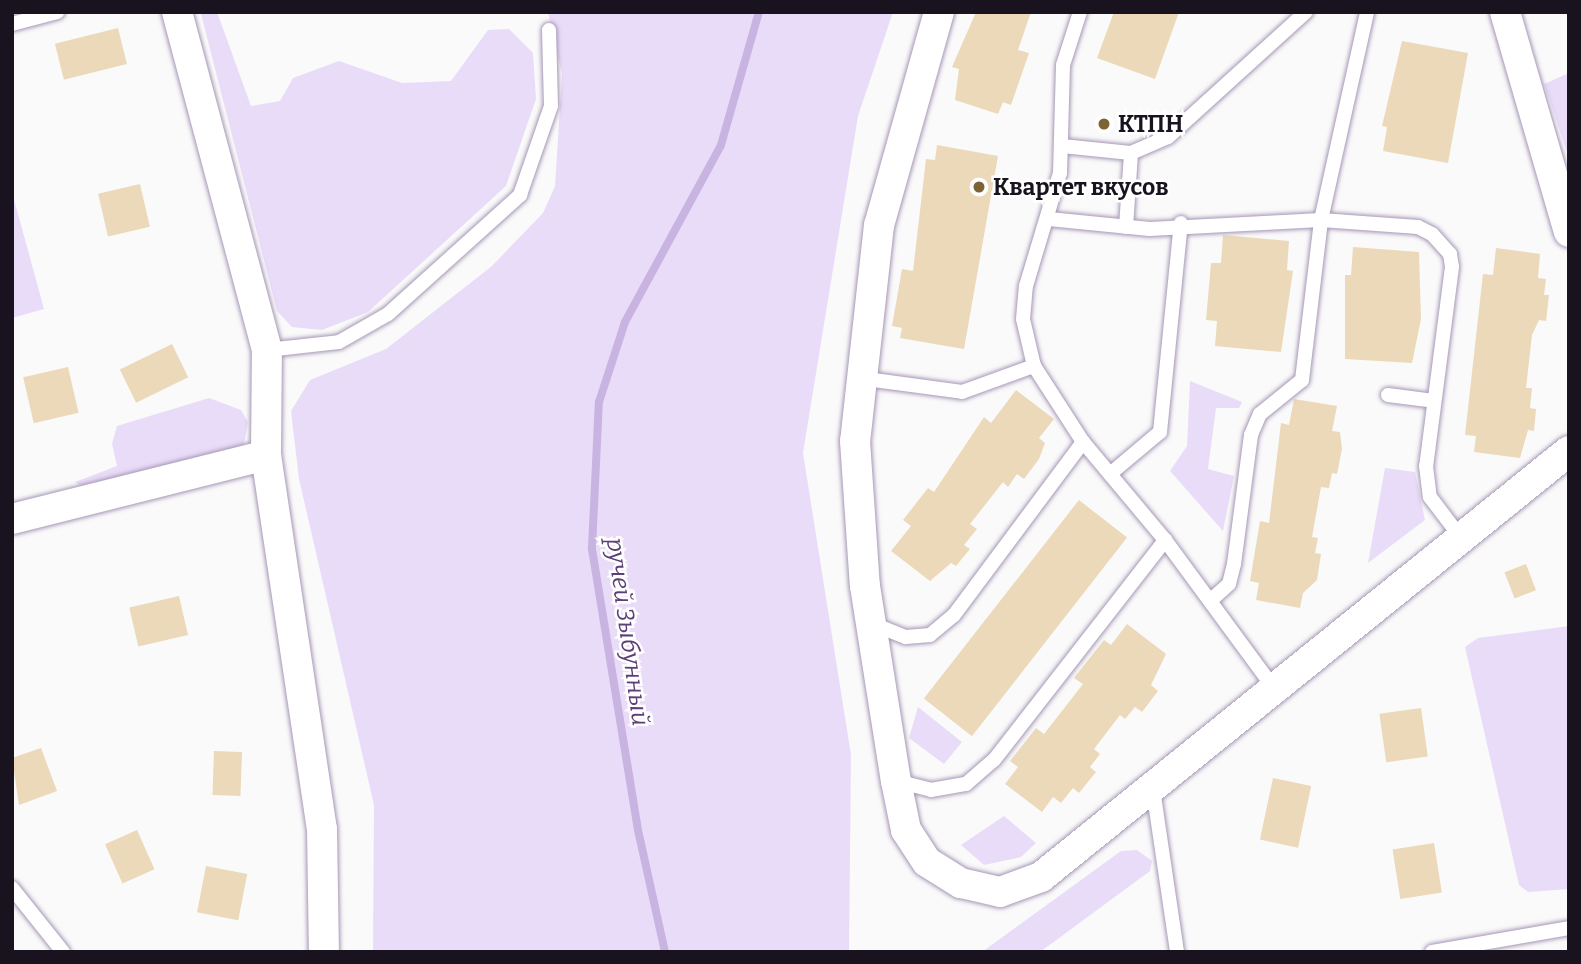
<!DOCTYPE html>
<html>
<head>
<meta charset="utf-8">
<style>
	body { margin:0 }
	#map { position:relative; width:1581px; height:964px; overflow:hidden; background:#fafafa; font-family:Bitter,serif }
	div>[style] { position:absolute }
	.green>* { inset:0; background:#e9dcf8 }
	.stream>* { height:8px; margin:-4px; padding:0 4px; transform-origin:4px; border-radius:4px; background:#c9b3e0 }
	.building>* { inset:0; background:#ebd9ba; transform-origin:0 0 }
	.roads { filter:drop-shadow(0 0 2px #a697b6) drop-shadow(0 0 2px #a697b6) }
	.lane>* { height:14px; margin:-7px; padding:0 7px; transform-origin:7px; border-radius:7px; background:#fff }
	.street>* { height:30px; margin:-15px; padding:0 15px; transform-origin:15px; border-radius:15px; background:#fff }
	.dots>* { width:19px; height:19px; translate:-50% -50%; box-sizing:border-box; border:4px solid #fff; border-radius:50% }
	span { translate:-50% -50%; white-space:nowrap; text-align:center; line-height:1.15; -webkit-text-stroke:5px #fff; paint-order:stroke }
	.poi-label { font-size:23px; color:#18131e; font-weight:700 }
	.left { translate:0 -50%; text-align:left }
	.water-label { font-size:24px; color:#5c3f77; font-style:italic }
	.frame { position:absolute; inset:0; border:14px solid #18131e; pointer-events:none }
</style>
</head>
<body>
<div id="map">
	<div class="green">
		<i style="clip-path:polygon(217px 12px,251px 106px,280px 101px,293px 78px,339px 61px,402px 83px,451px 81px,488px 30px,509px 29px,533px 53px,536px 99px,506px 186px,368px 312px,322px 330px,292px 327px,277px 311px,201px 14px)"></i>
		<i style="clip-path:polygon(548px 12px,893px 12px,858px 116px,803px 453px,851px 755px,849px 952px,373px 952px,374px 805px,299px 479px,291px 411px,310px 380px,386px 349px,492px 266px,543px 213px,555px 186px,562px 74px)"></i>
		<i style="clip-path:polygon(1569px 73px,1569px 158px,1544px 84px)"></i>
		<i style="clip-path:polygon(12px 192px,44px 309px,12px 318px)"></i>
		<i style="clip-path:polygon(1190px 381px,1242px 402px,1239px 408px,1216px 408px,1208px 469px,1234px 476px,1223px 531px,1170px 471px,1187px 446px)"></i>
		<i style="clip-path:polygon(209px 398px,241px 410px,248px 422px,243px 450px,87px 491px,75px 482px,117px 466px,112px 444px,117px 426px)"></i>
		<i style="clip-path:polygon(1385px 468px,1415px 472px,1425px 520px,1368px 563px)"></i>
		<i style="clip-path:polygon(1569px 626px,1569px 889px,1528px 892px,1519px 885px,1465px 647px,1478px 638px)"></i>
		<i style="clip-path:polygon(918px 707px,962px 742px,944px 764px,909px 738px)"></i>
		<i style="clip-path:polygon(1004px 816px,1036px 843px,1021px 857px,984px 865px,961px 845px)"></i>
		<i style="clip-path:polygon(1137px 850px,1152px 861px,1150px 871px,1040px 952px,982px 952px,1121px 851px)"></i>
	</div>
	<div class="stream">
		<i style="left:665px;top:952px;width:125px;rotate:-102.5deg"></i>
		<i style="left:638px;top:830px;width:286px;rotate:-99.3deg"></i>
		<i style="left:592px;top:548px;width:146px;rotate:-87.3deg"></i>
		<i style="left:599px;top:402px;width:84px;rotate:-72deg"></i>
		<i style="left:625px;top:322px;width:201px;rotate:-61.5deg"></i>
		<i style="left:721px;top:145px;width:138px;rotate:-74.1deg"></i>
	</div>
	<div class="building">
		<i style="clip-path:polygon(976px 12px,1031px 12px,1018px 50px,1029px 53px,1011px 105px,1003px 102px,998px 114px,955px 100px,959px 69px,952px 67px)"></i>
		<i style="clip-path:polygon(1114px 12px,1179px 12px,1155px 79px,1097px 58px)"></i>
		<i style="left:118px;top:28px;width:37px;height:65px;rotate:76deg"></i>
		<i style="clip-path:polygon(1402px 41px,1468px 53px,1448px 163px,1383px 151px,1387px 127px,1382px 126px)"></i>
		<i style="clip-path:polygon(937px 145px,998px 156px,964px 349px,900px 338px,902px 328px,892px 326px,902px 269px,913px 271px,926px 159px,935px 160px)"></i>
		<i style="left:140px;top:184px;width:44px;height:43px;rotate:77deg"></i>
		<i style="clip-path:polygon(1223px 235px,1289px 241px,1287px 270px,1293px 271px,1281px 352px,1215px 346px,1217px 321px,1206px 320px,1211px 263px,1221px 263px)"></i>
		<i style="clip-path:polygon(1353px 247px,1419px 252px,1421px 319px,1412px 363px,1345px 359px,1345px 275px,1351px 275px)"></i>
		<i style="clip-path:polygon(1496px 248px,1540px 254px,1538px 278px,1546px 279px,1544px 295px,1549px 295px,1546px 321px,1539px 320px,1532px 335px,1526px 388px,1532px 388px,1530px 408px,1536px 409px,1534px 431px,1528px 430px,1520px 458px,1474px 452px,1476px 436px,1465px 435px,1483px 274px,1493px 275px)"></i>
		<i style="left:172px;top:344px;width:37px;height:58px;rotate:64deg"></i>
		<i style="left:68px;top:367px;width:47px;height:46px;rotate:77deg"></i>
		<i style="clip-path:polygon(1016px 390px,1054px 419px,1039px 438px,1045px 443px,1039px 459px,1024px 479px,1017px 474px,1008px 487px,1003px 482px,970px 524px,977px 529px,964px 545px,970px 549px,956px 566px,951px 563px,930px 581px,891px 551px,911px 526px,903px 520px,928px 488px,934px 492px,984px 417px,991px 423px)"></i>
		<i style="clip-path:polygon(1294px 399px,1337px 406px,1332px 431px,1340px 432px,1342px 449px,1337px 474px,1332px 473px,1329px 488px,1321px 487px,1312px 537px,1318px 538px,1315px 553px,1321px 554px,1317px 580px,1303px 593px,1300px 608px,1256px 600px,1259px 583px,1250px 581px,1260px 521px,1269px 523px,1281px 423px,1289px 425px)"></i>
		<i style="left:1079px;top:500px;width:61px;height:252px;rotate:38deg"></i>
		<i style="left:1526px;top:564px;width:28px;height:23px;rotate:69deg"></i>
		<i style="left:179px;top:596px;width:40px;height:51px;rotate:77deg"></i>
		<i style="clip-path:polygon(1127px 624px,1166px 654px,1151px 685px,1158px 691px,1142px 712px,1135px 707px,1125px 719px,1120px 715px,1094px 749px,1100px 754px,1090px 767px,1096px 772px,1079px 793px,1073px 788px,1061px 803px,1053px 797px,1042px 812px,1005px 784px,1018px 767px,1010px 761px,1036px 728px,1044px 734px,1083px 684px,1074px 678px,1104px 640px,1111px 645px)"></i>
		<i style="left:1421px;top:708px;width:49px;height:42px;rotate:82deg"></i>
		<i style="clip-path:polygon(41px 748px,57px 791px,19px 805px,12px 758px)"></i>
		<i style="left:214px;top:751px;width:28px;height:44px;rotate:2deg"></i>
		<i style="left:1273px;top:778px;width:39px;height:63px;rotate:12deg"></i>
		<i style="left:137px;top:830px;width:43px;height:35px;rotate:66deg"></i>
		<i style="left:1434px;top:843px;width:50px;height:42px;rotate:81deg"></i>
		<i style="left:206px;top:866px;width:42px;height:47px;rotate:11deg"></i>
	</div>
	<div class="roads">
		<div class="lane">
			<i style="left:12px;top:24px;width:47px;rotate:-14.9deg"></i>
			<i style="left:1062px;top:146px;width:69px;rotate:5.8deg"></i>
			<i style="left:1131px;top:153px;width:40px;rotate:-23.4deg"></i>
			<i style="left:1168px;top:137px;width:186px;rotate:-42.2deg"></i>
			<i style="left:1049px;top:219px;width:101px;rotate:5.7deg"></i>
			<i style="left:1150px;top:229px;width:171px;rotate:-3deg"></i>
			<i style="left:1321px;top:220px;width:97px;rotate:4.1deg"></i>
			<i style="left:1418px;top:227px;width:16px;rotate:27deg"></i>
			<i style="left:1432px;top:234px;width:27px;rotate:48deg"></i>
			<i style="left:1450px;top:254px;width:13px;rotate:81deg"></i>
			<i style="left:1452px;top:267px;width:201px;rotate:97.4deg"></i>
			<i style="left:1426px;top:466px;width:31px;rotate:83deg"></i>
			<i style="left:1430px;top:497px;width:53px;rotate:52.7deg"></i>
			<i style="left:1126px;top:227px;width:74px;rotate:-86.1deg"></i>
			<i style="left:267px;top:350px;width:72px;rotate:-6.3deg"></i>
			<i style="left:339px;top:342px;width:56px;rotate:-29.7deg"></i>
			<i style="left:388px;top:314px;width:178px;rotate:-42deg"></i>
			<i style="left:520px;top:195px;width:94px;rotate:-70.8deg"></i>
			<i style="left:551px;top:106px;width:76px;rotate:-91.5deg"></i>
			<i style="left:859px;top:378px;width:104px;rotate:7.7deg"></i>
			<i style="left:962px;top:392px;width:77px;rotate:-19.9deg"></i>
			<i style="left:1388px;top:395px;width:46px;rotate:7.4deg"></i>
			<i style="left:1110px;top:474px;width:65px;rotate:-40deg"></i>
			<i style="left:1160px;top:432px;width:210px;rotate:-84.3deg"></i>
			<i style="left:1165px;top:540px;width:187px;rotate:53.7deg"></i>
			<i style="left:1210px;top:601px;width:25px;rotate:-42deg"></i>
			<i style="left:1229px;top:584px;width:21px;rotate:-76deg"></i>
			<i style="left:1234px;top:564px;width:130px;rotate:-82.5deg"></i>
			<i style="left:1251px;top:435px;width:23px;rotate:-67deg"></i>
			<i style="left:1260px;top:414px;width:54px;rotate:-39deg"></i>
			<i style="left:1302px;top:380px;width:161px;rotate:-83.2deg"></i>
			<i style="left:1321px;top:220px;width:213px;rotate:-77.5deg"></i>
			<i style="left:873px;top:624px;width:35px;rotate:22deg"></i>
			<i style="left:906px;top:637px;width:24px;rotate:-5deg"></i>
			<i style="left:930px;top:635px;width:31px;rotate:-40deg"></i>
			<i style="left:954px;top:615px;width:216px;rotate:-53.3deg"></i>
			<i style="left:896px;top:781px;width:36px;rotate:14deg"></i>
			<i style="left:931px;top:790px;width:36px;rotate:-10deg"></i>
			<i style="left:966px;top:784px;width:37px;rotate:-41deg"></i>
			<i style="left:994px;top:760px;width:279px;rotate:-52.1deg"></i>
			<i style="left:1165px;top:540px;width:128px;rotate:-129.9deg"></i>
			<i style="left:1083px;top:442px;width:90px;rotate:-122.8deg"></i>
			<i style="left:1034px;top:366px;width:48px;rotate:-103.2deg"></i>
			<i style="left:1023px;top:319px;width:33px;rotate:-85deg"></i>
			<i style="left:1026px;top:286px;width:118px;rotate:-73.3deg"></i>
			<i style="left:1060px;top:173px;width:108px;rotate:-88.4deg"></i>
			<i style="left:1063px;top:65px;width:56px;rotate:-72.2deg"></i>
			<i style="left:1153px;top:789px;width:165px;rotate:81.6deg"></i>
			<i style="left:12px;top:888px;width:82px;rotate:51.4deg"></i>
			<i style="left:1432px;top:952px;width:139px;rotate:-9.9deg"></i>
		</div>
		<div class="street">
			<i style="left:939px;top:12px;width:221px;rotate:105.7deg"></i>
			<i style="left:879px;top:225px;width:217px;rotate:96.3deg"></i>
			<i style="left:855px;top:441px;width:145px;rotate:86.1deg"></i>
			<i style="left:865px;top:586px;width:197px;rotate:81deg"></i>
			<i style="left:896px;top:781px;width:50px;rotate:78.5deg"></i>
			<i style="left:906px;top:830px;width:38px;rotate:57deg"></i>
			<i style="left:927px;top:862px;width:40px;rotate:32deg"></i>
			<i style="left:961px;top:883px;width:40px;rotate:13deg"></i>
			<i style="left:1000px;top:892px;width:44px;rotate:-20.1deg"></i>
			<i style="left:1041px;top:877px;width:678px;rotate:-38.9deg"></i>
			<i style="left:1505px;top:12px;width:229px;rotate:73.8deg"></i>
			<i style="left:266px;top:455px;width:378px;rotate:81.5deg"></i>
			<i style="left:322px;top:829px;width:123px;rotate:89.1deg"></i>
			<i style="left:12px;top:519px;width:262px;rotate:-14.1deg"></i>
			<i style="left:266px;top:455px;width:105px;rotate:-89.5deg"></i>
			<i style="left:267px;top:350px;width:350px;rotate:-104.9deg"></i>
		</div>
	</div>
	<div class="dots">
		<i style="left:1104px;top:124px;background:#7c6334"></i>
		<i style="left:979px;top:187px;background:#7c6334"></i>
	</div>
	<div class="poi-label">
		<span class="left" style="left:1118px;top:124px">КТПН</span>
		<span class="left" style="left:993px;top:187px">Квартет вкусов</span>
	</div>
	<div class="water-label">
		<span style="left:627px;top:632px;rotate:82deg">ручей Зыбунный</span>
	</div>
	<div class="frame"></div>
</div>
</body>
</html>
